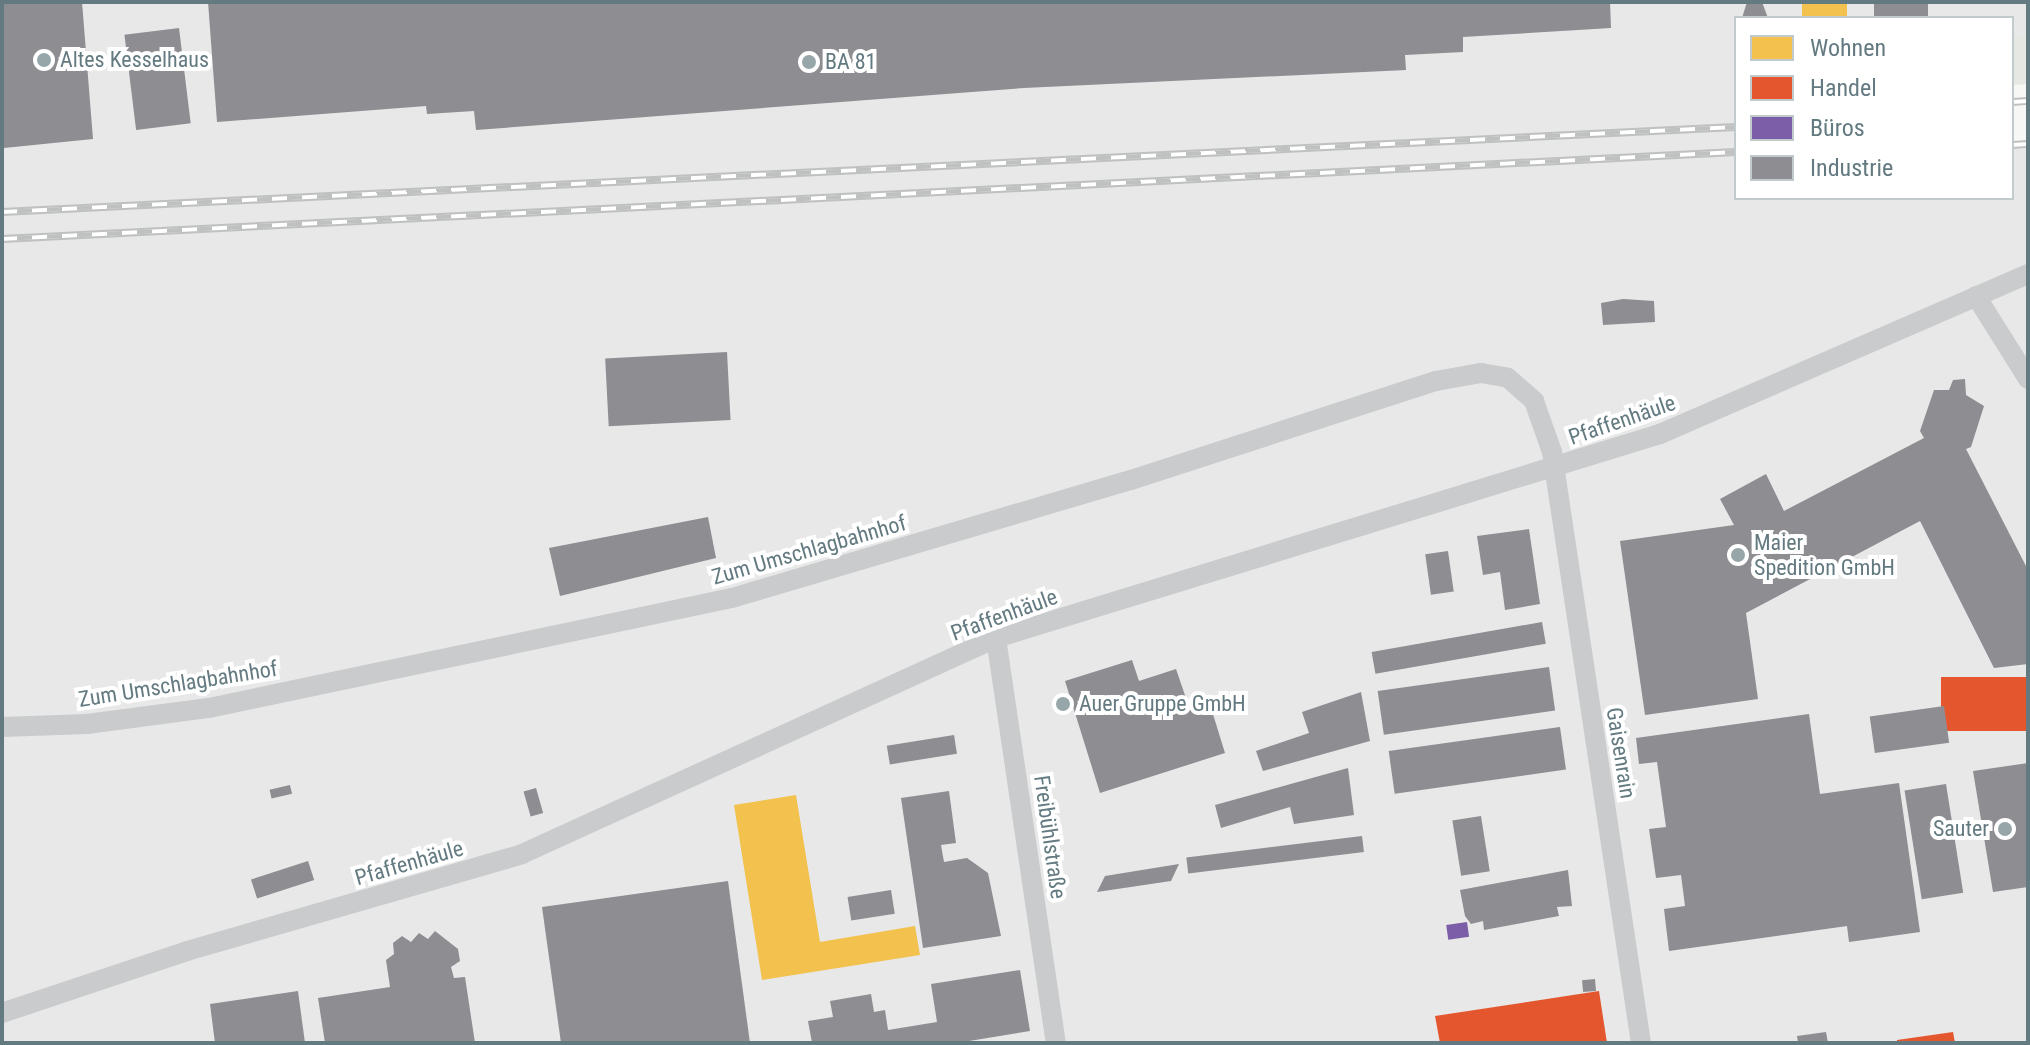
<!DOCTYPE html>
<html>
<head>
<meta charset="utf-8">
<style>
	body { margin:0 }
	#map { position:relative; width:2030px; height:1045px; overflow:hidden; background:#f7f7f6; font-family:"Roboto Condensed",sans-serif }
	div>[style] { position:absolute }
	.built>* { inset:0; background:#e7e8e7 }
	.green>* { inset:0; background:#e6e9e3 }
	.homes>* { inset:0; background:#f2c14e; transform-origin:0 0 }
	.shops>* { inset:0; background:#e4572e; transform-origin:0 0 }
	.offices>* { inset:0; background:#7b5ea7; transform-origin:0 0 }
	.industry>* { inset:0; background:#8d8d92; transform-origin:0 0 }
	.minor>* { height:20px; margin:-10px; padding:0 10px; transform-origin:10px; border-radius:10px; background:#c9cbcc }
	.rail>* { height:8px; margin-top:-4px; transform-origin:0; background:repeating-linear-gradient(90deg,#fff 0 15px,#bfc1c1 0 30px); box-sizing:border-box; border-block:2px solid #bfc1c1 }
	.dots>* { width:22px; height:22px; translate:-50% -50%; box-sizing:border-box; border:4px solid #fff; border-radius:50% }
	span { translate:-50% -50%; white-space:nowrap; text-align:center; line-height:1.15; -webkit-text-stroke:8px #fff; paint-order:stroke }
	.poi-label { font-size:22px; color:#637a80 }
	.left { translate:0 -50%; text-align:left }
	.right { translate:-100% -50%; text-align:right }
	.street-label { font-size:22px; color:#637a80 }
	.frame { position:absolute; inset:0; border:4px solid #637a80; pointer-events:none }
	.legend { position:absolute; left:1734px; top:16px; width:280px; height:184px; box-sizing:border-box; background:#fff; border:2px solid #c1cacc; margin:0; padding:10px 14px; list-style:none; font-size:24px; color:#637a80 }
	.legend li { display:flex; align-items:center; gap:16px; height:40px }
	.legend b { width:40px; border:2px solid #c1cacc }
</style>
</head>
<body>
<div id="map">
	<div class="built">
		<i style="clip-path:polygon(2px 2px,2028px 2px,2028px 31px,2012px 38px,2012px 18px,1736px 18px,1736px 198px,2012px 198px,2012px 148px,2028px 147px,2028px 1043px,2px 1043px)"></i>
	</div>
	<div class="green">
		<i style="clip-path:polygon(2028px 31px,2028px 84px,2012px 85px,2012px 38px)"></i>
	</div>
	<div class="homes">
		<i style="left:1802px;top:2px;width:45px;height:16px"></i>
		<i style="clip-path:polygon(796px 795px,820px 942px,915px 926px,920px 955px,762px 980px,734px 805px)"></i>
	</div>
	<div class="shops">
		<i style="left:2028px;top:677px;width:54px;height:87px;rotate:90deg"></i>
		<i style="clip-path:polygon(1599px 991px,1607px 1043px,1440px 1043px,1435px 1016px)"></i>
		<i style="clip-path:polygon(1953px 1032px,1955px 1043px,1897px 1043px,1897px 1040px)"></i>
	</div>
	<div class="offices">
		<i style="left:1467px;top:922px;width:15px;height:21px;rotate:82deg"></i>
	</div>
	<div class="industry">
		<i style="clip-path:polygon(2px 2px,82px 2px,93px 139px,4px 148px)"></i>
		<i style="clip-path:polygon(208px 2px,1610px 2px,1611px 28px,1463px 37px,1463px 52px,1405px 55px,1406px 70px,1024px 88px,476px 130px,474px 111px,427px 114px,426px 106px,217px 122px)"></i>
		<i style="clip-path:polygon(1747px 2px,1762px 2px,1768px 18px,1742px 18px)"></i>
		<i style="left:1874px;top:2px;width:54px;height:16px"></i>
		<i style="left:179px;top:28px;width:96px;height:55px;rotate:83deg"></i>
		<i style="clip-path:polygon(1623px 299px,1654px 301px,1655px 322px,1603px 325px,1601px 303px)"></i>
		<i style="left:727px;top:352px;width:68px;height:122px;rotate:87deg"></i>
		<i style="clip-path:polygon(1965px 379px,1966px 395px,1984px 406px,1971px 447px,1966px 449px,2028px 570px,2028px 664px,1994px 668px,1920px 521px,1746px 613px,1758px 699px,1645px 715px,1620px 541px,1734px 525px,1720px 499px,1766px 474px,1784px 511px,1924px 438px,1920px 431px,1934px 390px,1949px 390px,1953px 380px)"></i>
		<i style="clip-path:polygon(708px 517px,716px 558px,560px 596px,549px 548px)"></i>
		<i style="clip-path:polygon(1529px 529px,1540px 604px,1505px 610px,1500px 572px,1483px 575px,1477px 536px)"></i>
		<i style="left:1448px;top:551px;width:41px;height:23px;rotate:82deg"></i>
		<i style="left:1542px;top:622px;width:22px;height:173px;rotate:80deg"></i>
		<i style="clip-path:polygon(1132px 660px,1139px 681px,1176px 669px,1188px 704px,1208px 698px,1225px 753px,1100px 793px,1065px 681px)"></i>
		<i style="left:1549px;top:667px;width:44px;height:173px;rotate:82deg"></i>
		<i style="clip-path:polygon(1361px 692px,1370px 741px,1263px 771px,1256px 751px,1309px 733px,1302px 712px)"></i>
		<i style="left:1944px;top:706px;width:37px;height:75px;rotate:82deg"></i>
		<i style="clip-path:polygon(1809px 714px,1820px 794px,1899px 783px,1920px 932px,1849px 942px,1847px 926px,1669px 951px,1664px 909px,1685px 906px,1681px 875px,1656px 878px,1649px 829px,1666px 827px,1657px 762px,1639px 764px,1636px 738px)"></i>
		<i style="left:1560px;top:727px;width:43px;height:173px;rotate:82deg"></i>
		<i style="left:954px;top:735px;width:19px;height:68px;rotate:81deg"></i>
		<i style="clip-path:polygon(2028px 763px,2028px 887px,1993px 892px,1973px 771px)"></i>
		<i style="clip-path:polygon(1348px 768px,1354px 815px,1294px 824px,1290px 807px,1221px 828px,1215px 805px)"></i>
		<i style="left:1946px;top:784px;width:110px;height:42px;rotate:81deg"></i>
		<i style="left:290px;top:785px;width:9px;height:21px;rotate:77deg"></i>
		<i style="left:536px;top:788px;width:26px;height:13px;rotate:74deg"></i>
		<i style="clip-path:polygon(949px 791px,956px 843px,941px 845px,944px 862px,967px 858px,988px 873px,1001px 936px,923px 948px,901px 798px)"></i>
		<i style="left:1481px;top:816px;width:56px;height:29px;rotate:81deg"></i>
		<i style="left:1362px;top:836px;width:16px;height:177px;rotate:83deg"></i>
		<i style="left:308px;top:861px;width:20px;height:60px;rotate:72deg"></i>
		<i style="clip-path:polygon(1179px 864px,1171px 881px,1097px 892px,1105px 876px)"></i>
		<i style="clip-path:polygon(1568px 870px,1572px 906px,1557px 907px,1559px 916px,1484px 930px,1483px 921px,1471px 924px,1465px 916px,1460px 890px)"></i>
		<i style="clip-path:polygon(728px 881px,750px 1043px,561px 1043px,542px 907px)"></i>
		<i style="left:891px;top:890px;width:24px;height:44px;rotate:81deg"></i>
		<i style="clip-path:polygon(435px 931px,458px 949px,460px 961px,451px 967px,454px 978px,465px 977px,475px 1043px,325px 1043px,318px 998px,390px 987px,386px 960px,394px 954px,393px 943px,402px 936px,411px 942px,419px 933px,428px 939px)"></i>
		<i style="clip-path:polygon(1020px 970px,1030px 1031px,957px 1043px,812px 1043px,808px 1021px,833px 1017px,830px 1001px,871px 994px,874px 1012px,885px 1010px,888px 1030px,937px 1022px,931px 984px)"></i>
		<i style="left:1595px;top:979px;width:12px;height:13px;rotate:85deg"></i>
		<i style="clip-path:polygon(298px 991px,305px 1043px,215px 1043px,210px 1004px)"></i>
		<i style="clip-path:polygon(1826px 1032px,1828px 1043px,1798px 1043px,1797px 1036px)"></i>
	</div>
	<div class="minor">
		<i style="left:1976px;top:296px;width:98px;rotate:57.9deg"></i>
		<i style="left:996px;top:638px;width:409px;rotate:81.6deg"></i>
		<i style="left:2px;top:727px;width:85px;rotate:-2deg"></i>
		<i style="left:87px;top:724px;width:123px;rotate:-7.5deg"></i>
		<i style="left:209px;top:708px;width:534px;rotate:-11.88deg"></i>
		<i style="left:732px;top:598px;width:416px;rotate:-16.5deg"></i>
		<i style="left:1131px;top:480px;width:321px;rotate:-18deg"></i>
		<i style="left:1436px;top:381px;width:46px;rotate:-10.1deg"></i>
		<i style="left:1481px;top:373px;width:27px;rotate:10deg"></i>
		<i style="left:1508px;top:378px;width:35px;rotate:41deg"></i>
		<i style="left:1534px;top:401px;width:54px;rotate:70.6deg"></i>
		<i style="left:1552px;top:452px;width:598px;rotate:81.44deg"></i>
		<i style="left:2px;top:1013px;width:195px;rotate:-18.5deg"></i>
		<i style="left:187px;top:951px;width:349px;rotate:-16.1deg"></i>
		<i style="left:522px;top:854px;width:521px;rotate:-24.5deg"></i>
		<i style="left:996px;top:638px;width:695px;rotate:-17.08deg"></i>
		<i style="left:1660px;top:434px;width:401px;rotate:-23.5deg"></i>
	</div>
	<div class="rail">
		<i style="left:2012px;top:102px;width:16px;rotate:-4deg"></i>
		<i style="left:2012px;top:145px;width:16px;rotate:-4deg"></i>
		<i style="left:2px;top:212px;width:1736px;rotate:-2.81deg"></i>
		<i style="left:2px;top:239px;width:1736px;rotate:-2.87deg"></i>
	</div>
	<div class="dots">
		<i style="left:44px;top:60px;background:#97a6a9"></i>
		<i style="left:809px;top:62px;background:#97a6a9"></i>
		<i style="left:1738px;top:555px;background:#97a6a9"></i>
		<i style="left:1063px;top:704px;background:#97a6a9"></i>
		<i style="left:2005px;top:829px;background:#97a6a9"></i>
	</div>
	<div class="poi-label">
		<span class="left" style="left:60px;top:60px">Altes Kesselhaus</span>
		<span class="left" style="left:825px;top:62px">BA 81</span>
		<span class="left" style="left:1754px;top:555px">Maier<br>Spedition GmbH</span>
		<span class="left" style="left:1079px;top:704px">Auer Gruppe GmbH</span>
		<span class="right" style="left:1989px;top:829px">Sauter</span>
	</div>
	<div class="street-label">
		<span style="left:1622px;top:420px;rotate:-19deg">Pfaffenhäule</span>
		<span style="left:809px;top:550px;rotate:-16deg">Zum Umschlagbahnhof</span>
		<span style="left:1004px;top:615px;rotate:-20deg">Pfaffenhäule</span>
		<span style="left:178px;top:684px;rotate:-9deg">Zum Umschlagbahnhof</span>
		<span style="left:1621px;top:753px;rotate:81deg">Gaisenrain</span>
		<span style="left:1050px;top:837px;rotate:82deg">Freibühlstraße</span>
		<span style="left:409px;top:863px;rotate:-16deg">Pfaffenhäule</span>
	</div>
	<div class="frame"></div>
	<ul class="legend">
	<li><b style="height:22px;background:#f2c14e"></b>Wohnen</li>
	<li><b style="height:22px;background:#e4572e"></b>Handel</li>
	<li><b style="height:22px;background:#7b5ea7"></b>Büros</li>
	<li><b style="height:22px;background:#8d8d92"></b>Industrie</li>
	</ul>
</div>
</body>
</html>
